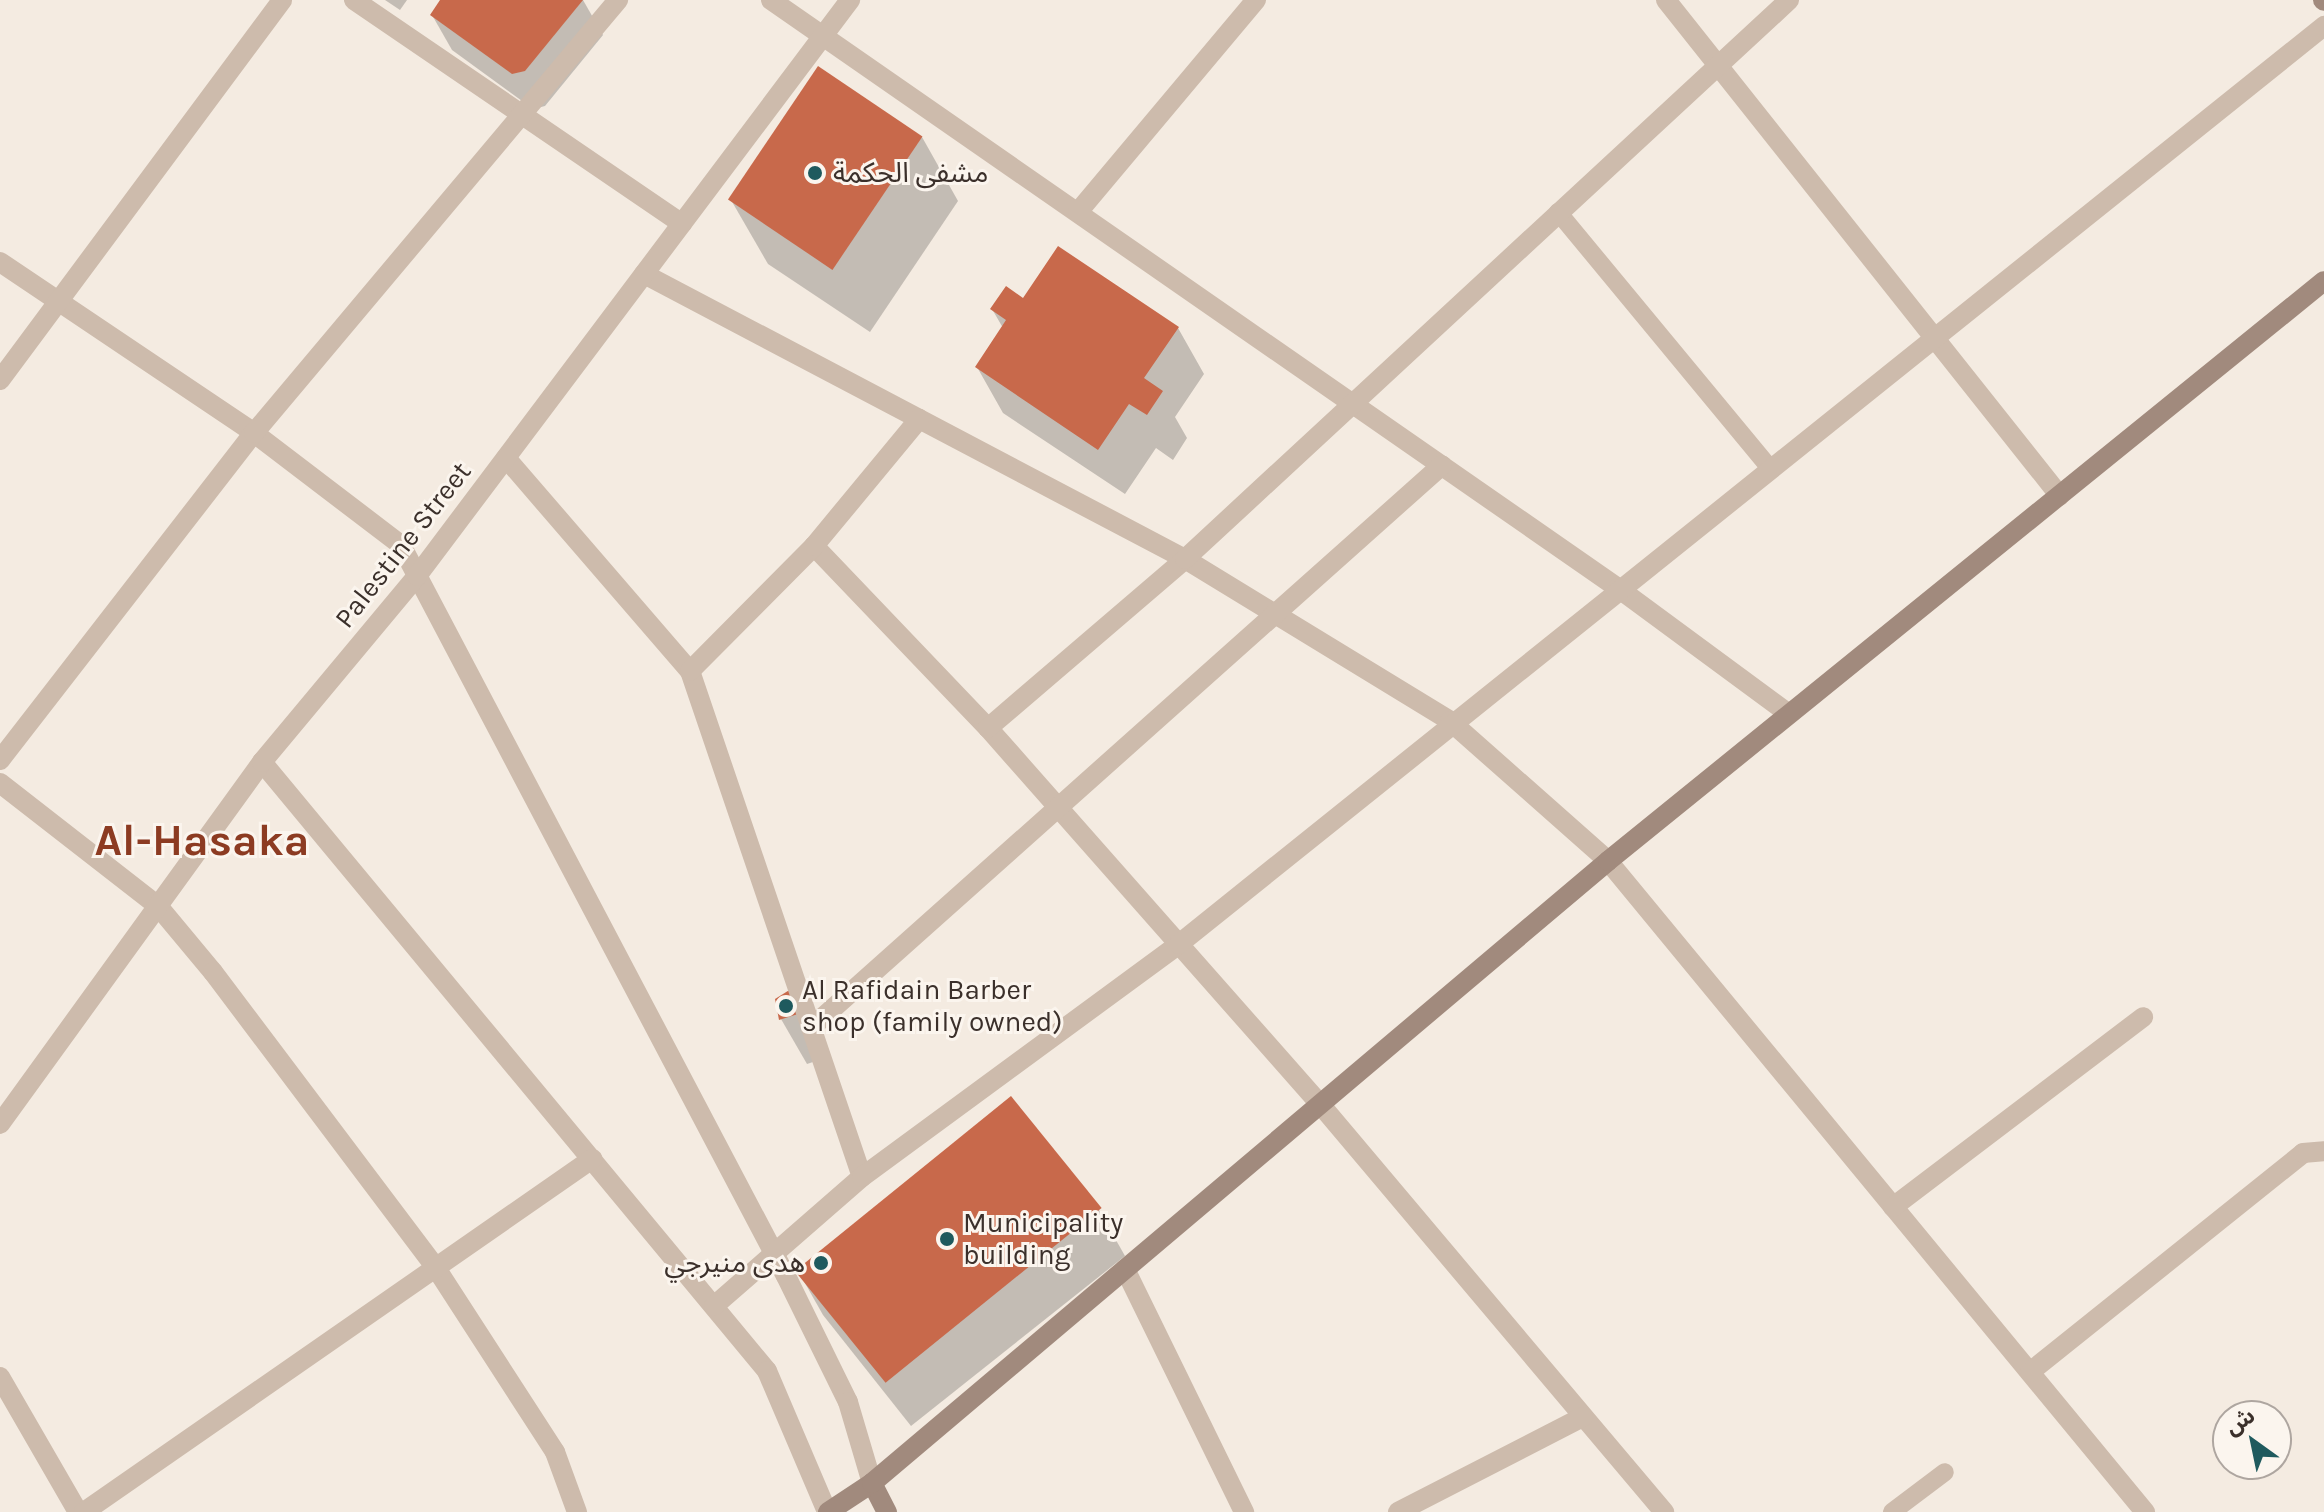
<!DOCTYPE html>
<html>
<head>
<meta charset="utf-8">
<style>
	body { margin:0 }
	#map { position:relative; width:2324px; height:1512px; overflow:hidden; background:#f4ebe1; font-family:Karla,"Noto Sans Arabic",sans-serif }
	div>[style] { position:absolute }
	.shadow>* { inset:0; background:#0003 }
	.building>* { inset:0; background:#c8694b; transform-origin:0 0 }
	.lane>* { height:18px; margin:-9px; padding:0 9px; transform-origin:9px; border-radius:9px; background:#cdbbac }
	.street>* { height:20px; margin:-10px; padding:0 10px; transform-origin:10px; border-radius:10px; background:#cdbbac }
	.secondary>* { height:20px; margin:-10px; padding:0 10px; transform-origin:10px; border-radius:10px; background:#a18a7d }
	.dots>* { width:22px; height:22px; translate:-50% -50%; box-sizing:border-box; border:4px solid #fbf5ee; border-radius:50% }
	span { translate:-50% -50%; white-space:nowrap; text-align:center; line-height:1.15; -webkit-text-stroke:6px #fbf5ee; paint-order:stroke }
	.poi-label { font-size:28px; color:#3b302b }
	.left { translate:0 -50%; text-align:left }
	.right { translate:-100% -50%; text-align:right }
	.street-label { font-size:28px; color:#3b302b }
	.town-label { font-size:44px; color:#8c3b22; font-weight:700 }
	.north { position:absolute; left:2212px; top:1400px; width:80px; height:80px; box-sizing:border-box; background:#fbf5ee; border:2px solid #aea6a0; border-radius:50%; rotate:327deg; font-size:22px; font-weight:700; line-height:32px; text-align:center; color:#3b302b }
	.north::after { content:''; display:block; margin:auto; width:28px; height:36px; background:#1f5a5e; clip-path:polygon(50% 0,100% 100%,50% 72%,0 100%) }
</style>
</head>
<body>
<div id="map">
	<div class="shadow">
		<i style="clip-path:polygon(385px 0,407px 0,400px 10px)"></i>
		<i style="clip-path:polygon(443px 0,583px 0,603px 35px,545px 106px,533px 109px,452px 50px,432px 15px)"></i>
		<i style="clip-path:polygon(922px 137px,958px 201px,870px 332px,768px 264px,731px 200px)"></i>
		<i style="clip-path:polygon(1024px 300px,1178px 328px,1204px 374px,1175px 417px,1187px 438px,1173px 460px,1156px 448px,1125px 494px,1003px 413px,977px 367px,1003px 328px,992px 309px)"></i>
		<i style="clip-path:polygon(791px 991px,822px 1059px,807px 1064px,781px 1019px)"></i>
		<i style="clip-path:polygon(1099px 1210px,1125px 1256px,911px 1426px,823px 1315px,797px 1269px)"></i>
	</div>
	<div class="building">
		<i style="clip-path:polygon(440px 0,583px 0,525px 71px,512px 74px,430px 15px)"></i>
		<i style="left:818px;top:66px;width:126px;height:161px;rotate:34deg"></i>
		<i style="clip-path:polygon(1058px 246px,1179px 327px,1144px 378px,1163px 391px,1147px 415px,1129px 404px,1098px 450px,975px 367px,1006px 320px,990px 309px,1006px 286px,1023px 298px)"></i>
		<i style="clip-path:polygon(791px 989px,798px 1014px,779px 1020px,775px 999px)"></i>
		<i style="left:1011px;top:1096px;width:144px;height:278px;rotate:51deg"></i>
	</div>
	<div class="lane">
		<i style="left:1558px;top:212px;width:331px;rotate:50.4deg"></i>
		<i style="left:1892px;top:1512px;width:66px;rotate:-37deg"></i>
	</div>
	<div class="street">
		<i style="left:354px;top:0;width:397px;rotate:34.3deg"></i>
		<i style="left:771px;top:0;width:1031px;rotate:34.77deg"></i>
		<i style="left:1618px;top:588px;width:212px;rotate:36.4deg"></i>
		<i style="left:1666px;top:0;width:633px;rotate:51.54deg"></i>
		<i style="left:1078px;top:212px;width:277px;rotate:-50deg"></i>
		<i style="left:0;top:262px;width:306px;rotate:33.9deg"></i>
		<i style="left:254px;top:433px;width:185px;rotate:37.3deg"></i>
		<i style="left:401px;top:545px;width:826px;rotate:62.23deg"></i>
		<i style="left:786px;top:1276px;width:140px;rotate:63.8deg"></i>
		<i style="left:848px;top:1402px;width:84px;rotate:73.5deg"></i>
		<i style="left:644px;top:274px;width:611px;rotate:27.78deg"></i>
		<i style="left:1185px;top:559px;width:311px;rotate:31.4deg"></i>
		<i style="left:1450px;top:721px;width:211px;rotate:41.5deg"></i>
		<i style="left:1608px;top:861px;width:844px;rotate:50.48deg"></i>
		<i style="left:0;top:380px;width:473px;rotate:-53.4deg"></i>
		<i style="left:506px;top:458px;width:281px;rotate:49.2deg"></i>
		<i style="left:690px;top:671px;width:534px;rotate:71.23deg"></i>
		<i style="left:814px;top:546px;width:252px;rotate:46.3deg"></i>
		<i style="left:988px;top:728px;width:502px;rotate:48.56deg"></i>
		<i style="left:1320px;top:1104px;width:534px;rotate:49.86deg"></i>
		<i style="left:690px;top:671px;width:176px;rotate:-45.2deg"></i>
		<i style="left:814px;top:546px;width:165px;rotate:-50.4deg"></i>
		<i style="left:988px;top:728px;width:260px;rotate:-40.6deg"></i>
		<i style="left:1185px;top:559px;width:823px;rotate:-42.78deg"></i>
		<i style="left:0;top:760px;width:414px;rotate:-52.2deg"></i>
		<i style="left:254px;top:433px;width:566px;rotate:-49.95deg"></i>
		<i style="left:262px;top:762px;width:791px;rotate:50.33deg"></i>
		<i style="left:767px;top:1371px;width:153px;rotate:66.9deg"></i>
		<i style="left:0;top:783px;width:200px;rotate:37.9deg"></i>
		<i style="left:158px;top:906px;width:86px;rotate:50.2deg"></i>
		<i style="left:213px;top:972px;width:371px;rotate:53deg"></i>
		<i style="left:436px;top:1268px;width:219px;rotate:57.1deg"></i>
		<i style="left:555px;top:1452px;width:64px;rotate:69.9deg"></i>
		<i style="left:812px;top:1027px;width:844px;rotate:-41.73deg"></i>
		<i style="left:0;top:1124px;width:447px;rotate:-54.1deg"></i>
		<i style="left:262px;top:762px;width:242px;rotate:-50.2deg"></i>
		<i style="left:417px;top:576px;width:721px;rotate:-53.07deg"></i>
		<i style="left:1893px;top:1207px;width:314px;rotate:-37.2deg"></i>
		<i style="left:1125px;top:1269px;width:271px;rotate:63.9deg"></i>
		<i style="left:714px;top:1306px;width:196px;rotate:-41.1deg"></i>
		<i style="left:862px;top:1177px;width:393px;rotate:-36.3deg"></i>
		<i style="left:1179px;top:944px;width:1468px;rotate:-38.72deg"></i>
		<i style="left:2030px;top:1372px;width:350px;rotate:-38.7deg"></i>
		<i style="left:2303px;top:1153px;width:21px;rotate:-5deg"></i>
		<i style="left:0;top:1377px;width:156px;rotate:60deg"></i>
		<i style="left:84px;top:1512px;width:619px;rotate:-34.79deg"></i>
		<i style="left:1398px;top:1512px;width:208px;rotate:-27.2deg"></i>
	</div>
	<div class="secondary">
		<i style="left:2323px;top:0;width:1px;rotate:45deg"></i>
		<i style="left:872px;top:1483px;width:33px;rotate:63deg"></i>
		<i style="left:828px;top:1512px;width:53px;rotate:-33.4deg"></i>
		<i style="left:872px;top:1483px;width:964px;rotate:-40.2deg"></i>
		<i style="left:1608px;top:861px;width:921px;rotate:-39.01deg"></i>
	</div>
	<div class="dots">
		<i style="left:815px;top:173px;background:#1f5a5e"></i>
		<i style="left:786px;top:1006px;background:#1f5a5e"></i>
		<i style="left:947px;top:1239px;background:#1f5a5e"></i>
		<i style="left:821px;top:1263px;background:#1f5a5e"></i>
	</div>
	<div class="poi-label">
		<span class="left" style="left:833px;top:173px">مشفى الحكمة</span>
		<span class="left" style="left:802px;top:1006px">Al Rafidain Barber<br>shop (family owned)</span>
		<span class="left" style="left:963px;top:1239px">Municipality<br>building</span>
		<span class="right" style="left:805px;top:1263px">هدى منيرجي</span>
	</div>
	<div class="street-label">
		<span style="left:403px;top:545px;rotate:-52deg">Palestine Street</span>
	</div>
	<div class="town-label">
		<span style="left:202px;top:841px">Al-Hasaka</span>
	</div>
	<div class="north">ش</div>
</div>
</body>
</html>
